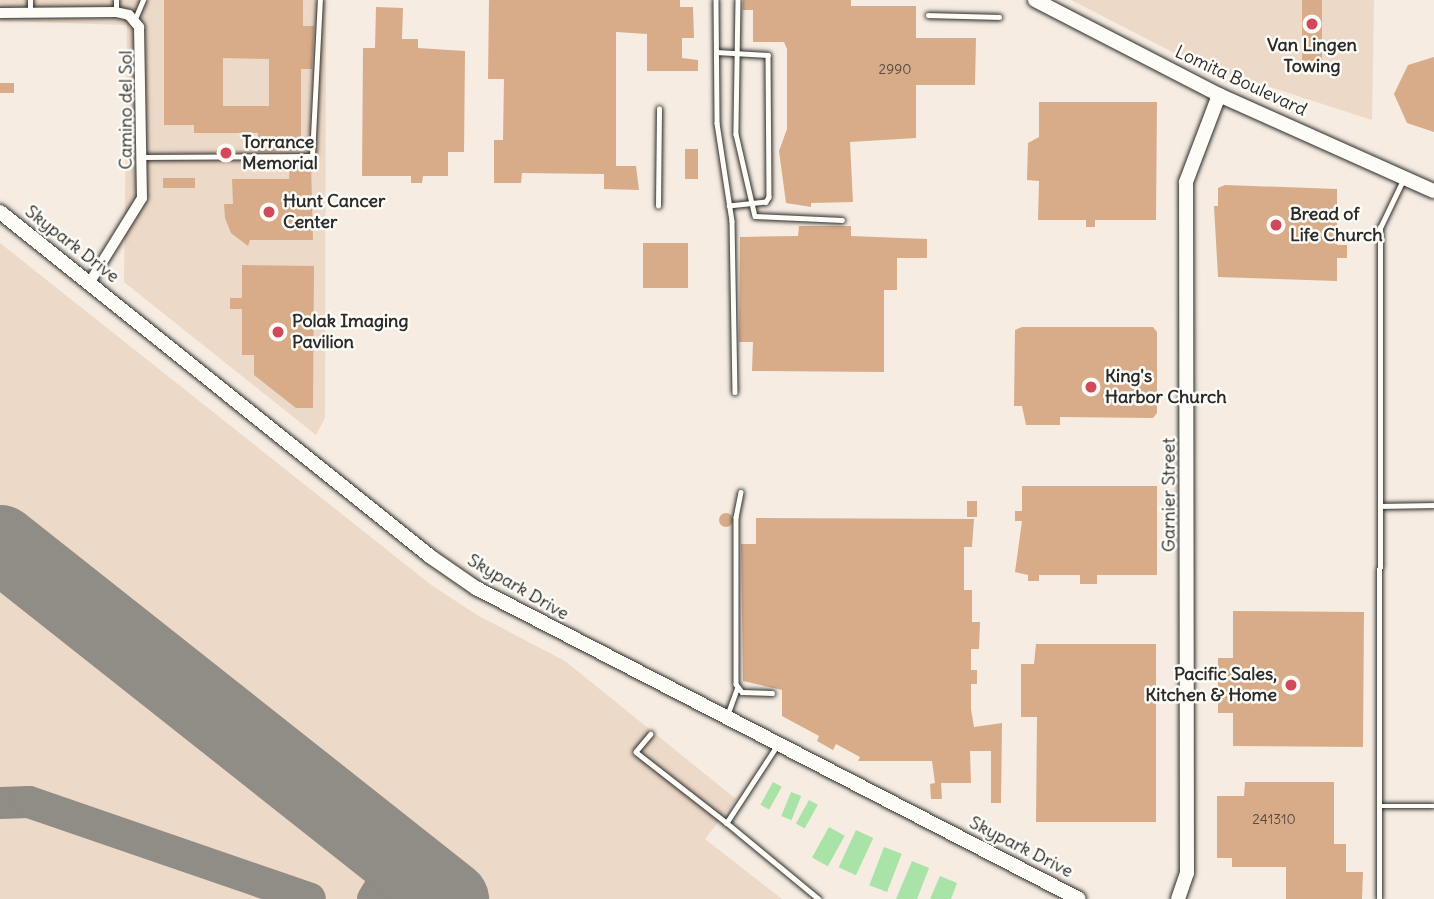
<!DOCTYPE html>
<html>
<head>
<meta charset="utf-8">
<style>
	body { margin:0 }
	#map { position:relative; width:1434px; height:899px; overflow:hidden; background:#f6ece1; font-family:Delius,sans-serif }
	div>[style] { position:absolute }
	.built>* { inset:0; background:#edd9c7 }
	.green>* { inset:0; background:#aae3a7; transform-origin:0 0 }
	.taxiway>* { height:32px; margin:-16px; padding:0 16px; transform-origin:16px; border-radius:16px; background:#908c86 }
	.runway>* { height:77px; margin:-38.5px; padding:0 38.5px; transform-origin:38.5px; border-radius:38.5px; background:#908c86 }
	.building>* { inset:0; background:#d8ac89; transform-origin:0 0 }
	.round { border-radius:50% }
	.roads { filter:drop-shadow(0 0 2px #2b2b2b) drop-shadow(0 0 2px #2b2b2b) }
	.lane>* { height:4.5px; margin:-2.25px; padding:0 2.25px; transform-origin:2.25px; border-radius:2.25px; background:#fdfcf7 }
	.street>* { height:10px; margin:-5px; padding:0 5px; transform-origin:5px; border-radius:5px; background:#fdfcf7 }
	.secondary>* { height:14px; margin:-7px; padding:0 7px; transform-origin:7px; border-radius:7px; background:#fdfcf7 }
	.dots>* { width:19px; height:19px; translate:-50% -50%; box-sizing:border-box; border:4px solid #fdfcf7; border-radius:50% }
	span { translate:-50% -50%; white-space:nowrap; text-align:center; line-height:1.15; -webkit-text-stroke:5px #fdfcf7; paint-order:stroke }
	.number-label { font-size:14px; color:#564b42 }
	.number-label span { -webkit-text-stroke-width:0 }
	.poi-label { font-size:18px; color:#2b2b2b; font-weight:700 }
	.left { translate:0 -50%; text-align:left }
	.right { translate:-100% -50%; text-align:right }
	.street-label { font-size:18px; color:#2b2b2b }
</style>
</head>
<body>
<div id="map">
	<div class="built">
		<i style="clip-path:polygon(0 0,326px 0,325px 418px,316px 435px,124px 282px,127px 25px,0 21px)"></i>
		<i style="clip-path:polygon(1071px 0,1374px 0,1372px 120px,1190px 61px)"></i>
		<i style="clip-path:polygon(0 243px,430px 584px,477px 615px,565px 661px,736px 799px,705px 839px,782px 899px,0 899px)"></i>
	</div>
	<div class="green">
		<i style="left:773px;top:782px;width:10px;height:26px;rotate:29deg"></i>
		<i style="left:791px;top:792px;width:11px;height:26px;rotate:22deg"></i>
		<i style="left:809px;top:800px;width:10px;height:27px;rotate:29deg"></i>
		<i style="left:829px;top:827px;width:18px;height:35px;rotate:29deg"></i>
		<i style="left:856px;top:830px;width:19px;height:41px;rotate:25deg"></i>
		<i style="left:884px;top:847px;width:19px;height:41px;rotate:21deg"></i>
		<i style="clip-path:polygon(912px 861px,929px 868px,917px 899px,896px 899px)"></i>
		<i style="clip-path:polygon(940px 876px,957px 883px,951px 899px,930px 899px)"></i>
	</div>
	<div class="taxiway">
		<i style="left:0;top:803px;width:29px;rotate:-2deg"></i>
		<i style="left:29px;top:802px;width:297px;rotate:19deg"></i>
		<i style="left:373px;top:899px;width:23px;rotate:-59deg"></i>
		<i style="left:385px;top:879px;width:38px;rotate:-101deg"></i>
	</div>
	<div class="runway">
		<i style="left:0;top:543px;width:574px;rotate:38.35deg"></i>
	</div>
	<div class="building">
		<i style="clip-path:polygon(evenodd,164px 0,303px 0,303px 26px,314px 26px,312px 69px,301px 69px,301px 151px,258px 152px,258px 133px,194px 133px,194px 125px,164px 125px,164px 0,223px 58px,269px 59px,269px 106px,223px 106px,223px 58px)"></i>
		<i style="clip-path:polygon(489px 0,680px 0,680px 7px,693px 7px,694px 38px,682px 38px,682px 58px,698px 60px,698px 71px,647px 71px,647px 34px,616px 32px,616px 166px,636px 166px,639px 190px,604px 189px,604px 174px,522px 173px,521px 183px,494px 183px,494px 140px,503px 140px,504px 79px,488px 79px)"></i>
		<i style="clip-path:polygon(743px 0,851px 0,851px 6px,916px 6px,916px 38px,976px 38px,975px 85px,916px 85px,916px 138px,850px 142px,853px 202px,811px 203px,811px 207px,786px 203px,779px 151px,787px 129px,787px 49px,784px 42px,753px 42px,753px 10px,743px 10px)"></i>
		<i style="left:1302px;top:0;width:20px;height:61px"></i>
		<i style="clip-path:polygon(376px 7px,403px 8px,402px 39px,418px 39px,418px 48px,465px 51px,464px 152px,448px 152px,448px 176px,423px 176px,422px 183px,411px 183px,411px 176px,362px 176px,363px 48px,375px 48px)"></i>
		<i style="clip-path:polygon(1434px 57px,1434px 132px,1407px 123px,1394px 94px,1408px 65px)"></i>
		<i style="left:0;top:83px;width:14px;height:10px"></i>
		<i style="clip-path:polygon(1039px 102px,1157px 102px,1156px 220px,1095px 220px,1095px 227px,1086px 227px,1086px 220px,1038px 220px,1039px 181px,1027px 180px,1028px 143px,1039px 137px)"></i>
		<i style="left:685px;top:149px;width:13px;height:30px"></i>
		<i style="clip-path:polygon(290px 161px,311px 162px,313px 240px,250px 240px,248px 246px,231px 233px,225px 218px,224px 204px,233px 204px,232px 179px,289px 179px)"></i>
		<i style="left:195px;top:178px;width:10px;height:32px;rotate:90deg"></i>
		<i style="clip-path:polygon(1225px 185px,1337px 189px,1337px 245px,1347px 245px,1347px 258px,1337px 258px,1337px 281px,1218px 277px,1214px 206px,1218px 206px,1218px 188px)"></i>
		<i style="clip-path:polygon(799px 226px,851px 226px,851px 236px,927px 239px,927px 258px,897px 258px,897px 290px,884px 290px,884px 372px,752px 371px,753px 342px,739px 342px,740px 237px,798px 236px)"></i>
		<i style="left:643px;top:243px;width:45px;height:45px"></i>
		<i style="clip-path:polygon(242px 265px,314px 266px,313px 408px,296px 408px,254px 375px,254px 355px,242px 355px,242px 309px,230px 309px,230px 298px,242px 298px)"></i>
		<i style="clip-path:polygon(1022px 327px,1153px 327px,1157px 332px,1157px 413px,1153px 418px,1060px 417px,1060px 425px,1026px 425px,1022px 406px,1014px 406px,1015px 330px)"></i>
		<i style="clip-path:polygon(1022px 486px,1157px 486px,1157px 575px,1097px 575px,1097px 584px,1080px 584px,1080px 575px,1039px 575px,1039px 581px,1028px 581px,1028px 575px,1015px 572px,1022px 521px,1015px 521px,1015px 511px,1022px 511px)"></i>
		<i style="left:967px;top:501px;width:10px;height:16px"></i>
		<i class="round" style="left:719px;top:513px;width:14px;height:14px"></i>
		<i style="clip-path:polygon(756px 518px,974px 519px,972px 547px,964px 547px,964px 590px,972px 590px,972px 622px,980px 622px,979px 649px,971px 649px,971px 670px,977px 670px,977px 684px,971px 684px,971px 709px,974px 727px,1002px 723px,1001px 803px,991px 803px,991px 751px,970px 751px,971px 783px,941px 783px,942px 799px,931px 799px,930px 784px,935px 783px,932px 761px,858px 761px,860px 757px,836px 744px,833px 750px,817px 741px,819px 736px,782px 716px,782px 690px,743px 681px,741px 544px,756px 544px)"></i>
		<i style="clip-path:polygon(1233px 611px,1364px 612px,1363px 747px,1233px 746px,1233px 713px,1218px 713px,1218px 658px,1233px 658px)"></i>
		<i style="clip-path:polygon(1036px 644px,1156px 644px,1156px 822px,1036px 822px,1037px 717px,1021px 717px,1021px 664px,1034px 664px)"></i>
		<i style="clip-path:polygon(1245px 782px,1334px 782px,1334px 844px,1346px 844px,1346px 872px,1363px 872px,1362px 899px,1286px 899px,1286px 867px,1232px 867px,1232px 858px,1217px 858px,1217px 796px,1244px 796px)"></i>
	</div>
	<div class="roads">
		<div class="lane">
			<i style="left:716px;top:0;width:123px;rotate:89.5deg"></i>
			<i style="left:717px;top:123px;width:99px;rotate:81.3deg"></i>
			<i style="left:732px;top:221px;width:171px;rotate:89deg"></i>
			<i style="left:738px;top:0;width:134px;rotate:90.9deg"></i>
			<i style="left:736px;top:134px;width:84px;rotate:77deg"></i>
			<i style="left:755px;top:216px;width:87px;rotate:2.6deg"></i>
			<i style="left:30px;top:12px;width:12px;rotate:-90deg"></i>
			<i style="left:116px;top:12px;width:12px;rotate:-90deg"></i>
			<i style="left:928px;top:15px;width:71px;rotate:1.6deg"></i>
			<i style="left:135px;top:19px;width:21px;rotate:-67deg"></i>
			<i style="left:716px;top:52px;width:52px;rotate:3.3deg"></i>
			<i style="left:768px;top:55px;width:142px;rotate:89.6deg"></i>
			<i style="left:769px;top:197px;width:6px;rotate:121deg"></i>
			<i style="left:766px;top:202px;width:37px;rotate:174deg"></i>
			<i style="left:142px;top:157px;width:170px;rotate:-0.3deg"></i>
			<i style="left:312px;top:156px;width:156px;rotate:-87.1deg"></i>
			<i style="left:658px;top:206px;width:97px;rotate:-89.4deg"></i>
			<i style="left:741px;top:492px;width:25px;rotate:101deg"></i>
			<i style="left:736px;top:517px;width:167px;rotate:90deg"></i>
			<i style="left:736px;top:684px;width:10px;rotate:53deg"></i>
			<i style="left:742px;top:692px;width:30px;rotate:2deg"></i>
			<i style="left:1380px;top:506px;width:54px;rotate:-1.1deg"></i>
			<i style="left:728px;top:713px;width:27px;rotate:-70deg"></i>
			<i style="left:651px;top:734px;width:23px;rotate:130deg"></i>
			<i style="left:636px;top:752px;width:115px;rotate:38deg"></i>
			<i style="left:776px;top:748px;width:90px;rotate:123.2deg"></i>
			<i style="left:727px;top:823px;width:119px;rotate:39.6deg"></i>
			<i style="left:1380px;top:806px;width:54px"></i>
			<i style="left:1379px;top:899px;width:671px;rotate:-89.91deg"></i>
			<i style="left:1380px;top:228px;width:53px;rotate:-64.4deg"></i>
		</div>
		<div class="street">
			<i style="left:0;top:13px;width:116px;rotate:-0.5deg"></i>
			<i style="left:116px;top:12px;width:13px;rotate:13deg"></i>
			<i style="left:129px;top:15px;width:16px;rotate:50deg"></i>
			<i style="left:139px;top:27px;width:171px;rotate:89deg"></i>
			<i style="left:142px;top:198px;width:99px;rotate:121.8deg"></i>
		</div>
		<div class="secondary">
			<i style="left:1035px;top:0;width:207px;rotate:27.3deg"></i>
			<i style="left:1219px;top:95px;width:235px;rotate:24.1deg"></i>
			<i style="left:0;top:212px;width:552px;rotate:38.68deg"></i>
			<i style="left:431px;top:557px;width:55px;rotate:34.6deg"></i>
			<i style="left:476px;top:588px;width:678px;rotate:27.28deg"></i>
			<i style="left:1178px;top:899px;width:28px;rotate:-71deg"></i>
			<i style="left:1187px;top:873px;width:691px;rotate:-90.08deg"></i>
			<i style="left:1186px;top:182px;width:93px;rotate:-69.2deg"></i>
		</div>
	</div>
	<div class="dots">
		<i style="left:1312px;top:24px;background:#d1495b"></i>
		<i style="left:226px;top:153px;background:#d1495b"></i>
		<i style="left:269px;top:212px;background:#d1495b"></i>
		<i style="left:1276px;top:225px;background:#d1495b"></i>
		<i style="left:278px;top:332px;background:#d1495b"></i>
		<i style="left:1091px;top:387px;background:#d1495b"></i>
		<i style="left:1291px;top:685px;background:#d1495b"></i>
	</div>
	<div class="number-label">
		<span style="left:895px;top:69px">2990</span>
		<span style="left:1274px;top:819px">241310</span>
	</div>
	<div class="poi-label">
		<span style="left:1312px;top:56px">Van Lingen<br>Towing</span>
		<span class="left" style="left:242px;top:153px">Torrance<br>Memorial</span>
		<span class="left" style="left:283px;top:212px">Hunt Cancer<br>Center</span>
		<span class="left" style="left:1290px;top:225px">Bread of<br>Life Church</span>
		<span class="left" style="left:292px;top:332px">Polak Imaging<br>Pavilion</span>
		<span class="left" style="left:1105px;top:387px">King's<br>Harbor Church</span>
		<span class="right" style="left:1277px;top:685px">Pacific Sales,<br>Kitchen &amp; Home</span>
	</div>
	<div class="street-label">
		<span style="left:1241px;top:81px;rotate:25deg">Lomita Boulevard</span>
		<span style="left:126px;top:110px;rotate:-90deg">Camino del Sol</span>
		<span style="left:72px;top:244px;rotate:38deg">Skypark Drive</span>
		<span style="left:1169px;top:495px;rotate:-90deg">Garnier Street</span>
		<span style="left:518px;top:587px;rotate:30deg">Skypark Drive</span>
		<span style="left:1021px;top:847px;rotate:27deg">Skypark Drive</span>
	</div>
</div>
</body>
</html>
